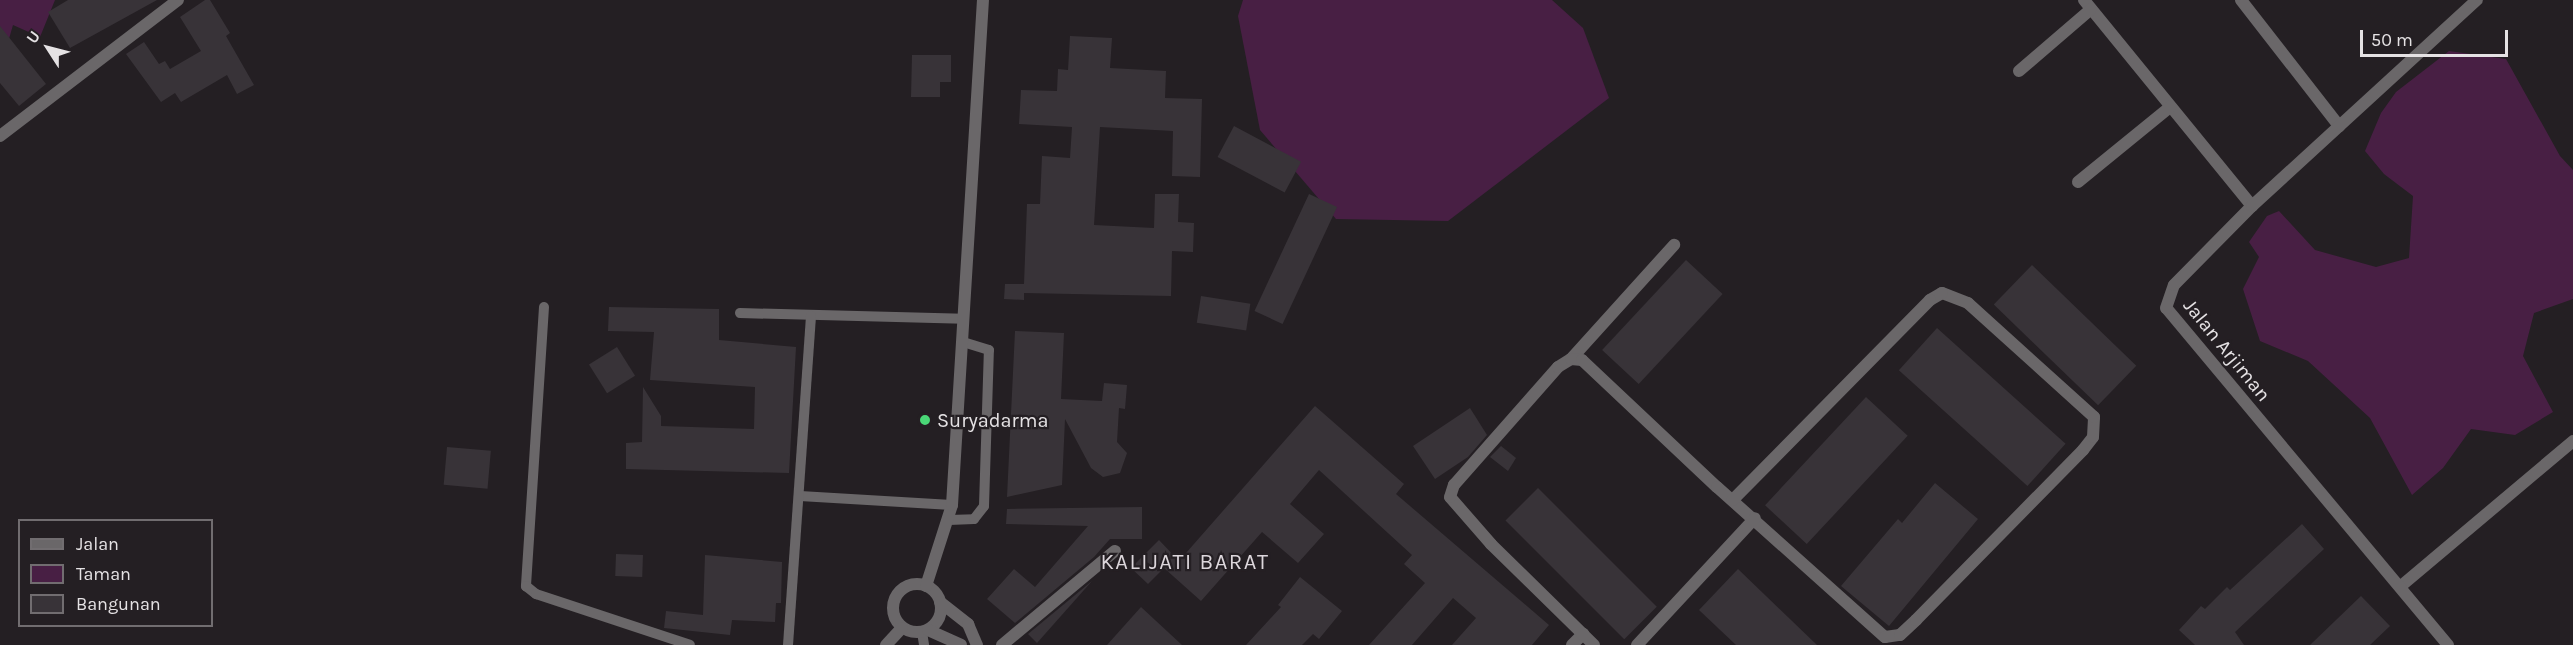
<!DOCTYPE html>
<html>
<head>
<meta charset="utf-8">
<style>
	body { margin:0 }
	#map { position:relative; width:2573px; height:645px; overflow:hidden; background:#241f23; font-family:Karla,sans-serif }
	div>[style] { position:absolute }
	.green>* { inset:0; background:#481f44 }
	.building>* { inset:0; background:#383338; transform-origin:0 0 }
	.lane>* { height:10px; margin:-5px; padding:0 5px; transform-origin:5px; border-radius:5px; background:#6a6769 }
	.street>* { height:12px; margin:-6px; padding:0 6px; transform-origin:6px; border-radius:6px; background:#6a6769 }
	.street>.ring { margin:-6px; padding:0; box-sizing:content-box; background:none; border:12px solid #6a6769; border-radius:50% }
	.dots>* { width:16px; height:16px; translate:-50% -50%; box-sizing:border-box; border:3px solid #241f23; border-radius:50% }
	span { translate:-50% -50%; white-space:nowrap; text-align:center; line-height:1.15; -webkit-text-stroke:4.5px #241f23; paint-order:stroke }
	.street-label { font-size:20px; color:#e5e2e4 }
	.poi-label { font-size:20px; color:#e5e2e4 }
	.left { translate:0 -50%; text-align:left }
	.quarter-label { font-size:22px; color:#ddd7dc; letter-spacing:1.5px }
	.legend { position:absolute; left:18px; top:519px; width:195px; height:108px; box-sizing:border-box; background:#241f23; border:2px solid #716d70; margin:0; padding:8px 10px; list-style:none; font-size:18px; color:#e5e2e4 }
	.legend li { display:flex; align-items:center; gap:12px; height:30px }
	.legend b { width:30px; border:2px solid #716d70 }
	.north { position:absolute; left:18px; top:18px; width:60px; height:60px; -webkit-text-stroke:4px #241f23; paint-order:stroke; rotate:306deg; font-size:16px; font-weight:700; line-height:24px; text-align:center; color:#e5e2e4 }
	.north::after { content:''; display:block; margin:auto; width:21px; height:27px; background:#e5e2e4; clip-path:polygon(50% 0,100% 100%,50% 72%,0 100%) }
	.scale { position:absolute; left:2360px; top:30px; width:148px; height:27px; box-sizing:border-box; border:3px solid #e5e2e4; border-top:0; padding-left:8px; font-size:18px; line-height:21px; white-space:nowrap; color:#e5e2e4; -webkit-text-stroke:4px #241f23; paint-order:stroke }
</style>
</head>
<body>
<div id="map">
	<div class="green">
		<i style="clip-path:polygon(0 0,55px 0,40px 37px,13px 25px,0 70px)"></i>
		<i style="clip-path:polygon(1243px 0,1552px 0,1583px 28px,1609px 98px,1448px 221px,1336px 219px,1260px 130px,1238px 16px)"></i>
		<i style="clip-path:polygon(2449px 51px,2506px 59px,2560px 156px,2573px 170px,2573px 299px,2534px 313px,2523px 356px,2553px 412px,2515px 435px,2471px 429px,2443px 468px,2412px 495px,2370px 418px,2308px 361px,2260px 341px,2243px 289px,2259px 257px,2249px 242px,2267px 216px,2279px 211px,2315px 250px,2376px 267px,2409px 258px,2413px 196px,2384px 174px,2365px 151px,2381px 113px,2396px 92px)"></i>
	</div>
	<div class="building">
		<i style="clip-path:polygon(68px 0,157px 0,70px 48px,48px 12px)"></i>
		<i style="clip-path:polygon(205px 0,210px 0,230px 33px,226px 36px,254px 85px,237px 94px,227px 75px,181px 102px,175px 93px,161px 102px,126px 54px,144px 42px,159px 64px,165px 61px,170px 69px,201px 51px,180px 17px)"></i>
		<i style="clip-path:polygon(0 26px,46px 84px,19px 106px,0 83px)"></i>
		<i style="clip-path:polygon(1070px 36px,1112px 38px,1110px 68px,1166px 71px,1165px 98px,1202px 99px,1200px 177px,1172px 176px,1173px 131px,1100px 127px,1094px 225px,1154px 228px,1155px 194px,1179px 194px,1178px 222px,1194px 223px,1193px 252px,1172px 251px,1171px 296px,1024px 293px,1024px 300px,1004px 299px,1005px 284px,1024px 284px,1027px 204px,1040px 204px,1042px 156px,1070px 158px,1072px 127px,1019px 124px,1021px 90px,1057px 91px,1058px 69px,1068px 70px)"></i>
		<i style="clip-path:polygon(912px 55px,951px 55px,951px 82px,940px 82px,940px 97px,911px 97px)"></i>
		<i style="left:1234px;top:126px;width:76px;height:35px;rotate:28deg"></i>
		<i style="left:1309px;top:194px;width:31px;height:129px;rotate:25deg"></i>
		<i style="left:1686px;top:260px;width:50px;height:123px;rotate:43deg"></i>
		<i style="left:2032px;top:265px;width:145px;height:55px;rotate:44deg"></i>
		<i style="left:1201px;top:296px;width:50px;height:27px;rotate:9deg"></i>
		<i style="clip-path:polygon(609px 307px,719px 309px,719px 340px,796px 347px,789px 473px,626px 469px,626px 443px,642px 442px,643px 387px,661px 416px,661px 426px,754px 429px,755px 387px,650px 380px,654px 332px,608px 331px)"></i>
		<i style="left:1937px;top:328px;width:173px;height:57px;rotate:42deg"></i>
		<i style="clip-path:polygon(1015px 331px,1064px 333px,1061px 399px,1102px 401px,1104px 383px,1127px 385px,1125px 409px,1119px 408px,1117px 442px,1127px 453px,1120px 473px,1103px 477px,1091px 468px,1065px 419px,1062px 485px,1007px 497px)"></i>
		<i style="left:617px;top:347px;width:34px;height:33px;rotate:58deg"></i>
		<i style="left:1866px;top:397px;width:57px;height:148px;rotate:43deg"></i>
		<i style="clip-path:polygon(1315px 406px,1404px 484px,1396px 494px,1549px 625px,1532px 645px,1452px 645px,1476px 618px,1453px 598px,1412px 645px,1369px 645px,1425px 583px,1404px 564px,1412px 555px,1319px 470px,1290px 504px,1324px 534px,1298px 563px,1262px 532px,1201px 601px,1164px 568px,1148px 584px,1131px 568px,1159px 540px,1179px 561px)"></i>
		<i style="clip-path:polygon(1470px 408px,1487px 435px,1468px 457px,1435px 479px,1413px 446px)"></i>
		<i style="clip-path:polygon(1501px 446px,1516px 458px,1508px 471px,1490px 457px)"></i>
		<i style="left:447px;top:447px;width:44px;height:38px;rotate:5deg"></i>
		<i style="clip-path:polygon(1935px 483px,1978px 519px,1889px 626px,1841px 586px,1898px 519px,1902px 523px)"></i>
		<i style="left:1538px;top:488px;width:168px;height:46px;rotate:45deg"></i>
		<i style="clip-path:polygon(1142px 507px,1142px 539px,1110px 539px,1094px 557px,1015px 623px,987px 599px,1014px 569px,1035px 587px,1088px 526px,1006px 524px,1007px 509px)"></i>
		<i style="clip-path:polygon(2302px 524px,2324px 549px,2235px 632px,2244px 645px,2195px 645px,2179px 630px,2201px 606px,2205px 609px,2227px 587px,2230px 590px)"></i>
		<i style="left:616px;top:554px;width:27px;height:22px;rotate:2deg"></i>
		<i style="clip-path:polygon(705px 555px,782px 562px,781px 603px,776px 603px,775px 622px,732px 620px,730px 635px,664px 628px,666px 611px,703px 615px)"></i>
		<i style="clip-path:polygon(1738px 569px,1817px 645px,1736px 645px,1699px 610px)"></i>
		<i style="clip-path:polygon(1300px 577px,1342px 611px,1319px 639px,1313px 634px,1302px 645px,1246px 645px,1281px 607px,1278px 605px)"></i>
		<i style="clip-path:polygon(1092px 581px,1037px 643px,1028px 634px)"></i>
		<i style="clip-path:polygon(2361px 596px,2390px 626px,2370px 645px,2310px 645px)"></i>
		<i style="clip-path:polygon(1141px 607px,1182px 645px,1107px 645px)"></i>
	</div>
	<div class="lane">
		<i style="left:544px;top:307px;width:280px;rotate:93.7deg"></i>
		<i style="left:526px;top:586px;width:13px;rotate:39deg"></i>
		<i style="left:536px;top:594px;width:162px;rotate:18.3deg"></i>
		<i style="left:740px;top:313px;width:223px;rotate:1.5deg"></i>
		<i style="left:800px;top:496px;width:152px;rotate:3.4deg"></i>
		<i style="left:949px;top:520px;width:25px;rotate:-2deg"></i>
		<i style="left:974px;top:519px;width:16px;rotate:-52deg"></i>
		<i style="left:984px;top:506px;width:156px;rotate:-88.2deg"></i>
		<i style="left:989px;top:350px;width:28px;rotate:-163deg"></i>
		<i style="left:922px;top:632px;width:13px;rotate:81deg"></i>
		<i style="left:788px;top:645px;width:330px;rotate:-86deg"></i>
	</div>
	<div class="street">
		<i style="left:2084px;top:0;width:266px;rotate:50.8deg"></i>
		<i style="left:2241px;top:0;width:160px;rotate:52.1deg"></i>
		<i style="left:2019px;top:71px;width:94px;rotate:-40.7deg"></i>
		<i style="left:0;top:136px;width:224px;rotate:-37.4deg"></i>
		<i style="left:2078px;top:182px;width:119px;rotate:-39.2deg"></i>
		<i style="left:1571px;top:359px;width:154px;rotate:-47.9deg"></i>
		<i class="ring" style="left:893px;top:584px;width:36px;height:36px"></i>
		<i style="left:926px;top:586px;width:85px;rotate:-72.2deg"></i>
		<i style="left:952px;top:505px;width:506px;rotate:-86.49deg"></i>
		<i style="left:2401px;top:586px;width:225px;rotate:-40.1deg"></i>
		<i style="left:940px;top:602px;width:36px;rotate:38deg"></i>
		<i style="left:968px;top:624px;width:23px;rotate:67deg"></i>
		<i style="left:928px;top:630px;width:36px;rotate:24deg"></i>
		<i style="left:886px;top:645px;width:23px;rotate:-47deg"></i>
		<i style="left:1002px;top:645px;width:147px;rotate:-39.8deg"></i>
		<i style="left:1572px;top:645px;width:16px;rotate:-45deg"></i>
		<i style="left:1594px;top:645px;width:144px;rotate:-135.6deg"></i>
		<i style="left:1491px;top:544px;width:62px;rotate:-131.1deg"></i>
		<i style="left:1450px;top:497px;width:13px;rotate:-72deg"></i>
		<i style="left:1454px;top:485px;width:157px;rotate:-48.6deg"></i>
		<i style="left:1558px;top:367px;width:15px;rotate:-32deg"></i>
		<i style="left:1571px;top:359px;width:11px;rotate:5deg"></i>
		<i style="left:1582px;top:360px;width:185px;rotate:43.3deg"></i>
		<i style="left:1717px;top:487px;width:225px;rotate:41.8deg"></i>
		<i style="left:1885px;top:637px;width:15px;rotate:-8deg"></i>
		<i style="left:1900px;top:635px;width:22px;rotate:-43deg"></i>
		<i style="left:1916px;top:620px;width:238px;rotate:-45.5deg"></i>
		<i style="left:2083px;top:450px;width:16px;rotate:-52deg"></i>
		<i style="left:2093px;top:437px;width:20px;rotate:-87deg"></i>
		<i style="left:2094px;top:417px;width:170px;rotate:-137.9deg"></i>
		<i style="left:1968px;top:303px;width:28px;rotate:-159deg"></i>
		<i style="left:1942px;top:293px;width:14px;rotate:150deg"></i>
		<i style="left:1930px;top:300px;width:281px;rotate:134.6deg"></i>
		<i style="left:1637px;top:645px;width:173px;rotate:-47.1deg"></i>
		<i style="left:2448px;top:645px;width:439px;rotate:-129.9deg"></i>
		<i style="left:2166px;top:308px;width:24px;rotate:-71deg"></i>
		<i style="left:2174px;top:285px;width:111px;rotate:-45.4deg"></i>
		<i style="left:2252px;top:206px;width:305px;rotate:-42.5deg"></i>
	</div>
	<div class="dots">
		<i style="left:925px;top:420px;background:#4ad777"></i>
	</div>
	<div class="street-label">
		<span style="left:2227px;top:350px;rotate:51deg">Jalan Arjiman</span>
	</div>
	<div class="poi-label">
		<span class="left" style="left:937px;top:420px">Suryadarma</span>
	</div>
	<div class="quarter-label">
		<span style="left:1185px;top:563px">KALIJATI BARAT</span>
	</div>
	<ul class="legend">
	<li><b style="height:8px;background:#6a6769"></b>Jalan</li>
	<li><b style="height:16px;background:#481f44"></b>Taman</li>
	<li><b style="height:16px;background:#383338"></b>Bangunan</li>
	</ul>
	<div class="north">U</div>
	<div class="scale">50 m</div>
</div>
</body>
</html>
